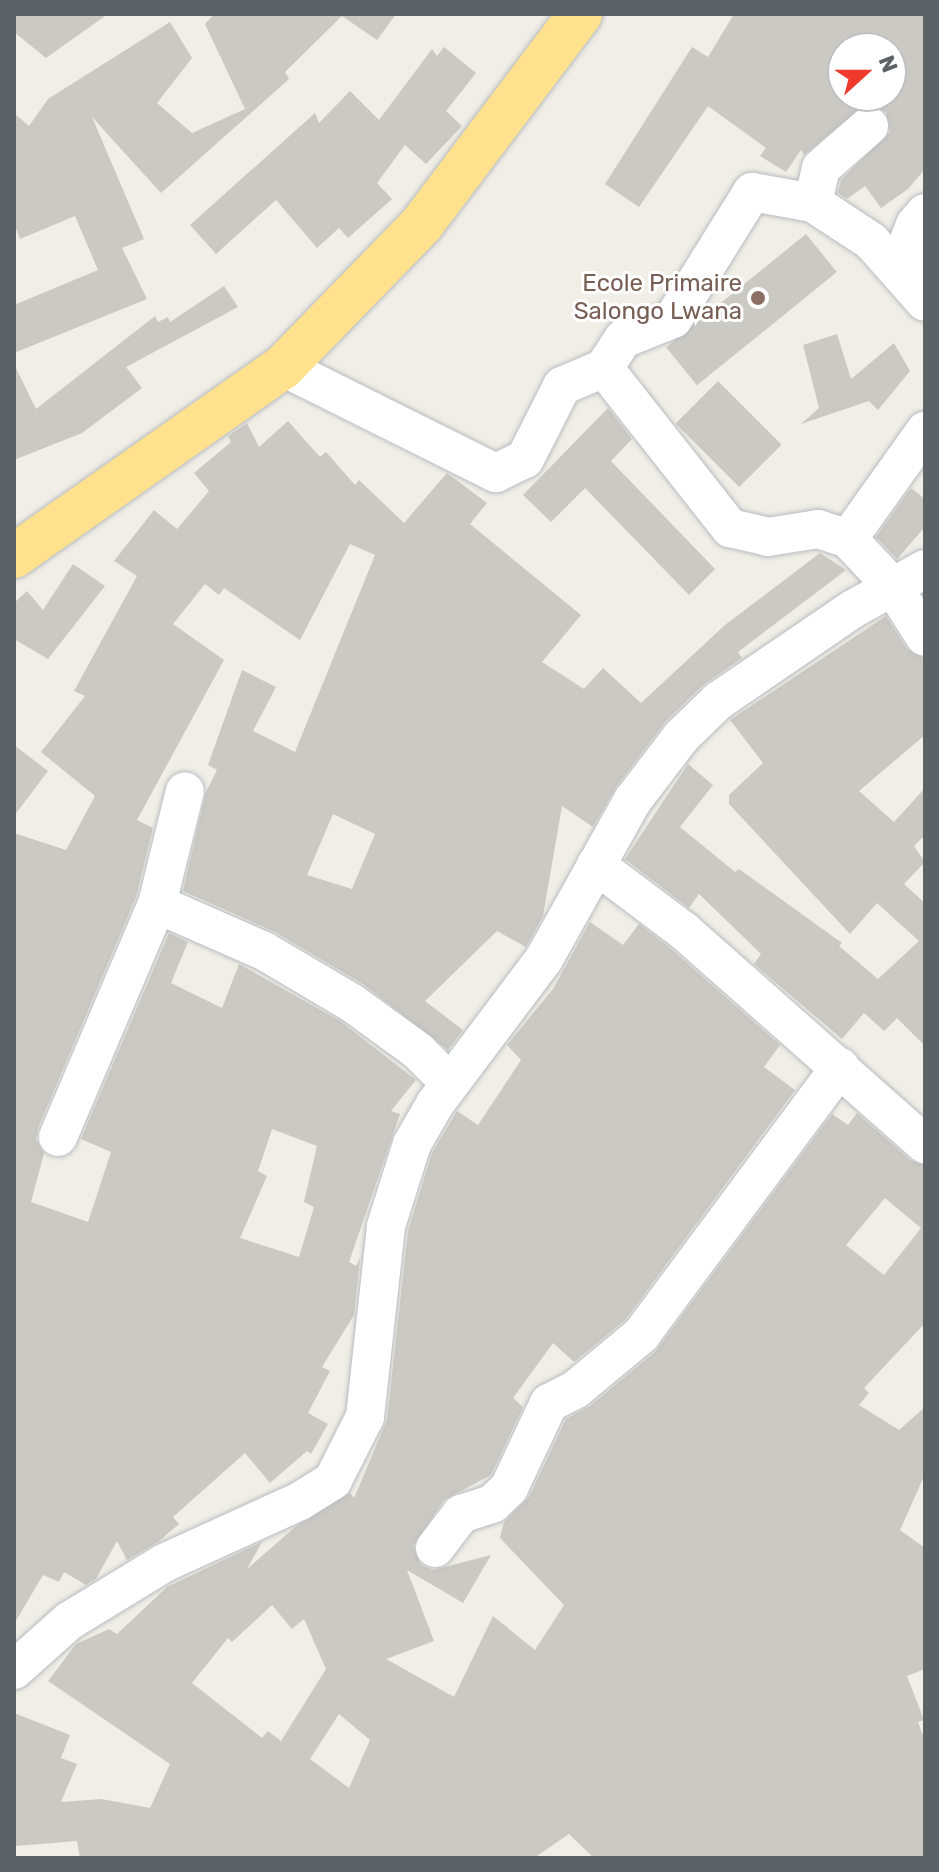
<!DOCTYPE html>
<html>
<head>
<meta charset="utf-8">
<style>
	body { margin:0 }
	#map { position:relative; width:939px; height:1872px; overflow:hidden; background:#f0eee6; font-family:Rubik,sans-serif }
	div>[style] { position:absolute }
	.building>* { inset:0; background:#cbc9c3; transform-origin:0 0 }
	.roads { filter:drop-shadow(0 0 2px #b8bcc0) drop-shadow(0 0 2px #b8bcc0) }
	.minor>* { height:38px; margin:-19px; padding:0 19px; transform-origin:19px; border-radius:19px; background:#fff }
	.highway>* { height:44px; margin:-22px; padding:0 22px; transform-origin:22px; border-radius:22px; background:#ffe18e }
	.dots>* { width:22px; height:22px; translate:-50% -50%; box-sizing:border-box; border:4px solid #fff; border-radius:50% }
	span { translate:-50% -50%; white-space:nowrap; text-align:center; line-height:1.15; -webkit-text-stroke:6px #fff; paint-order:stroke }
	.education-label { font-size:24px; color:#785e54 }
	.right { translate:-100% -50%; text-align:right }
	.frame { position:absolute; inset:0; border:16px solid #5d6267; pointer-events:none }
	.north { position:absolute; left:827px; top:32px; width:80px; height:80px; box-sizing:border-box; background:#fff; border:2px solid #bec0c2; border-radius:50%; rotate:69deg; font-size:22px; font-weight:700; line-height:32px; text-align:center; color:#5d6267 }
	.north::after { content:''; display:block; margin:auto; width:28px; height:36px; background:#ef3a2d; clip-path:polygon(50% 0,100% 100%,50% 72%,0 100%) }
</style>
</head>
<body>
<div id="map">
	<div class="building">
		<i style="clip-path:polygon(14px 14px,108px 14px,46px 58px,14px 32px)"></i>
		<i style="clip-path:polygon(214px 14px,396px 14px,377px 40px,342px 16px,285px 72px,289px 79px,161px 193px,92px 117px,144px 239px,122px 248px,147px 299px,14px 353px,14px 305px,98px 270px,75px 216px,20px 239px,14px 223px,14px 113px,29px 126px,48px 99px,170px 22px,192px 58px,157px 103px,192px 133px,245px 109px,205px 24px)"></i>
		<i style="clip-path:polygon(evenodd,734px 14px,925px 14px,925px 169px,908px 189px,881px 208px,865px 186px,847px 199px,838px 193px,841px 180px,890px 132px,886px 112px,866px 104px,804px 155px,801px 150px,786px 172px,760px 156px,766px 148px,708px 106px,639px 207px,605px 184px,692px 47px,708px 57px,734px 14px,843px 48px,891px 48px,891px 96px,843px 96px,843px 48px)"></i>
		<i style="clip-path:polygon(444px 47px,476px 73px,446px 111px,462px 126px,426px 164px,405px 145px,377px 183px,392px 199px,348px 238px,339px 228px,317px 248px,276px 200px,216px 254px,190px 225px,315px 113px,319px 123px,350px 91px,379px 120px,432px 49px,437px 56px)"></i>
		<i style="left:806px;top:234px;width:49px;height:180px;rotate:51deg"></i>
		<i style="clip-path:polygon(224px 286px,238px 307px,126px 367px,142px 388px,82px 433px,14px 460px,14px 364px,36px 409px,155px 316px,158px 322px,168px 317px,170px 322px)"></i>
		<i style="clip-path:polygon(837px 334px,851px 379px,894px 343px,910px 371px,878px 410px,869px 401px,801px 424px,819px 408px,803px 345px)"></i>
		<i style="left:718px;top:381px;width:90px;height:60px;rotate:45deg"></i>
		<i style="clip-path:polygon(608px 408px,632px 439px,611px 461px,715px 569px,689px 595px,585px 488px,551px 522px,523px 495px)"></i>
		<i style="clip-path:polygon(evenodd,288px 421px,320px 457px,326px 452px,355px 485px,359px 480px,404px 523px,447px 473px,487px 503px,470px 524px,581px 615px,542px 662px,584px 689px,603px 668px,641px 703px,725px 625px,820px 553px,846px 570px,738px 652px,742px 658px,703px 685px,666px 721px,616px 787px,593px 827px,562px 806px,543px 916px,526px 947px,497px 931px,425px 1001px,463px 1030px,448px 1050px,363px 984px,275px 932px,183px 891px,206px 792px,217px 770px,208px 765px,242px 670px,276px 687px,253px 731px,295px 752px,375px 555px,350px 544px,300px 640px,224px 588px,219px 595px,205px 584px,173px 624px,224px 660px,137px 820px,153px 828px,136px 897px,38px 1128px,36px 1140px,44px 1153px,31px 1202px,88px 1222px,111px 1152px,81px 1139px,169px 933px,188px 942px,171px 983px,222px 1008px,239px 964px,340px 1021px,416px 1080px,391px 1111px,400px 1114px,349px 1262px,356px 1266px,360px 1258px,354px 1315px,322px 1367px,330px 1371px,308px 1413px,328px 1424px,311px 1454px,307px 1451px,270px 1483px,245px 1453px,173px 1517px,179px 1524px,158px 1542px,127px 1560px,117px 1541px,96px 1579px,86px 1585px,64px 1572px,59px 1582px,43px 1575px,14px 1624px,14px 833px,66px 850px,95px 796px,41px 752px,85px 696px,74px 691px,137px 576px,114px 561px,154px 510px,177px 529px,209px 491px,194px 473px,231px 442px,228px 436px,247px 423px,259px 447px,288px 421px,333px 814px,375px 834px,352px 889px,307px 875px,333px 814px,288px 421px,272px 1129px,317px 1146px,304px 1202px,314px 1207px,299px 1257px,240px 1238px,267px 1176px,258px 1171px,272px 1129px)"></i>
		<i style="clip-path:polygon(911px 488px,925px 499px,925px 527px,897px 559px,876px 537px)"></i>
		<i style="clip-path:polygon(73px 564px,105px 586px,48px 659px,14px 639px,14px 603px,27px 591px,43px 610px)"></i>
		<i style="clip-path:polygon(886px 616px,907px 649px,925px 659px,925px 735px,859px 791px,894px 822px,925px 788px,925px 835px,914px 846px,925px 862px,904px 884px,925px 903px,925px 1046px,897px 1018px,884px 1031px,864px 1013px,842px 1039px,754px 964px,761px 954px,699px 894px,689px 908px,625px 859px,688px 764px,713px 785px,680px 827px,735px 872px,739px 869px,842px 943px,839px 946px,878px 979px,919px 941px,877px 903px,850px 934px,729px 804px,729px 795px,763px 763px,730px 720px)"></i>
		<i style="clip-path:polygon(14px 745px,48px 771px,14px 816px)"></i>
		<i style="clip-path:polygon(evenodd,590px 922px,623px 945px,639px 924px,670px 948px,780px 1045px,764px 1067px,795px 1090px,625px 1320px,574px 1362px,553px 1343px,513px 1398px,523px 1407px,491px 1475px,444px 1500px,413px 1546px,421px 1565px,433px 1570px,491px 1555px,463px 1603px,407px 1570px,434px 1641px,386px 1659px,454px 1697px,493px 1616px,535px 1650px,564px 1605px,500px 1538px,504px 1522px,529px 1497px,566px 1419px,590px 1406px,655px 1352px,832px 1114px,848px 1125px,857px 1113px,910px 1160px,925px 1165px,925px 1323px,864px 1388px,869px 1393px,859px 1405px,899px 1430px,925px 1407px,925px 1474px,900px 1530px,925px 1548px,925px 1669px,907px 1676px,924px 1720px,918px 1722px,925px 1741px,923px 1858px,594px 1858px,569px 1834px,534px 1858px,80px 1858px,77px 1841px,16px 1846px,14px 1713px,70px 1735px,61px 1758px,77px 1764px,61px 1802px,101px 1799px,150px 1808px,170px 1764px,48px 1681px,76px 1644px,109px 1629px,117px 1634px,167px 1587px,262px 1542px,247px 1569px,295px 1527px,350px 1493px,354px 1498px,387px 1420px,408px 1231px,432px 1153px,457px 1111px,478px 1125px,521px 1060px,507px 1045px,553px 989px,590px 922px,885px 1198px,921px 1228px,884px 1275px,846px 1245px,885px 1198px,590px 922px,272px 1605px,292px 1629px,304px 1619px,326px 1669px,281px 1741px,268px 1731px,262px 1738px,192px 1683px,228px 1638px,232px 1642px,272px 1605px,590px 922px,339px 1714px,370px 1740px,349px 1788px,310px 1759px,339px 1714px)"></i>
	</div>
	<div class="roads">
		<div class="minor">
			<i style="left:869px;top:126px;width:64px;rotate:138.8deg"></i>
			<i style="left:821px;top:168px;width:36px;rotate:103deg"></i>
			<i style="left:813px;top:203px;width:69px;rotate:33.2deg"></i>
			<i style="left:871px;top:241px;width:81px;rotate:48.5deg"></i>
			<i style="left:925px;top:213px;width:16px;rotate:130deg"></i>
			<i style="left:915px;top:225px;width:35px;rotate:112deg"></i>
			<i style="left:902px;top:258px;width:33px;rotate:45deg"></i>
			<i style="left:283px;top:367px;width:238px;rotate:26.5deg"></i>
			<i style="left:496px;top:473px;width:32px;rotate:-26deg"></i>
			<i style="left:525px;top:459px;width:82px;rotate:-63.1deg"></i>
			<i style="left:562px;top:386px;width:46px;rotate:-23.2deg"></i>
			<i style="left:604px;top:368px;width:204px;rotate:51.8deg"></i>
			<i style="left:730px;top:528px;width:39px;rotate:13deg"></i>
			<i style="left:768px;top:537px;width:51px;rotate:-9.1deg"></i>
			<i style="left:818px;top:529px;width:32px;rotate:18deg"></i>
			<i style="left:848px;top:539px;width:66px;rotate:46.8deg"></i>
			<i style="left:893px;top:587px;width:59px;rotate:57.4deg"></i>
			<i style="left:604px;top:368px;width:35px;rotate:-57deg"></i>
			<i style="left:623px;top:339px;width:54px;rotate:-21.8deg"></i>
			<i style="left:673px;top:319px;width:150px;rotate:-58.1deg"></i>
			<i style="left:752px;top:192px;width:62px;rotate:10.2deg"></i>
			<i style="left:848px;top:539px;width:133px;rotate:-54.5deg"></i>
			<i style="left:596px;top:865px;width:110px;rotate:36.9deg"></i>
			<i style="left:684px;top:931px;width:322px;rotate:41.5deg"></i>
			<i style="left:157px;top:904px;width:117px;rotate:23.7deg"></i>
			<i style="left:264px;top:951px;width:102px;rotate:30.6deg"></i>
			<i style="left:352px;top:1003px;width:82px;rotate:36deg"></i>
			<i style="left:418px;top:1051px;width:45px;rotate:45deg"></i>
			<i style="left:58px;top:1137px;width:253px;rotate:-67deg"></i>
			<i style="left:157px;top:904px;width:116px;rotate:-76.1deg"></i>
			<i style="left:435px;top:1548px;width:43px;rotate:-52.6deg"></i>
			<i style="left:461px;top:1514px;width:33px;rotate:-18deg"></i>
			<i style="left:492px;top:1504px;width:23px;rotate:-43deg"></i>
			<i style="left:509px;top:1488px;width:94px;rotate:-64.8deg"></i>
			<i style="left:549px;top:1403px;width:30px;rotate:-27deg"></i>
			<i style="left:576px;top:1389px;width:85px;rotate:-39.7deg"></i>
			<i style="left:641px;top:1335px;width:334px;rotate:-53.4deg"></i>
			<i style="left:14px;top:1670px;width:74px;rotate:-41.7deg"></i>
			<i style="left:69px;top:1621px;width:111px;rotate:-31.4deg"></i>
			<i style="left:164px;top:1563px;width:149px;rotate:-24.5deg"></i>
			<i style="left:300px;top:1501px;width:39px;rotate:-32deg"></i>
			<i style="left:333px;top:1480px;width:71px;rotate:-63.1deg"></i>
			<i style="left:365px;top:1417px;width:192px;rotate:-83.7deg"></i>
			<i style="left:386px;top:1226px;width:86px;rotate:-72.4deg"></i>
			<i style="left:412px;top:1144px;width:46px;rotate:-60.1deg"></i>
			<i style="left:435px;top:1104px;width:181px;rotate:-53.1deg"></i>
			<i style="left:544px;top:959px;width:182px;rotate:-60.8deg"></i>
			<i style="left:633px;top:800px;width:79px;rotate:-52.7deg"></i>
			<i style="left:681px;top:737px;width:52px;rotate:-44.2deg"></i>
			<i style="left:718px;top:701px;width:163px;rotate:-34.3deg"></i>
			<i style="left:853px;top:609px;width:82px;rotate:-29.1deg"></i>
		</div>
		<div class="highway">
			<i style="left:14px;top:556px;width:329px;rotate:-35.1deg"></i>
			<i style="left:283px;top:367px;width:199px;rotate:-45.8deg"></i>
			<i style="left:422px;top:224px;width:263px;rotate:-53deg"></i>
		</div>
	</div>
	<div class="dots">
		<i style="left:758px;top:298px;background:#8d6e63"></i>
	</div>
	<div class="education-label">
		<span class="right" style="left:742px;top:298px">Ecole Primaire<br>Salongo Lwana</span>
	</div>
	<div class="frame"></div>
	<div class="north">N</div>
</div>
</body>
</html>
